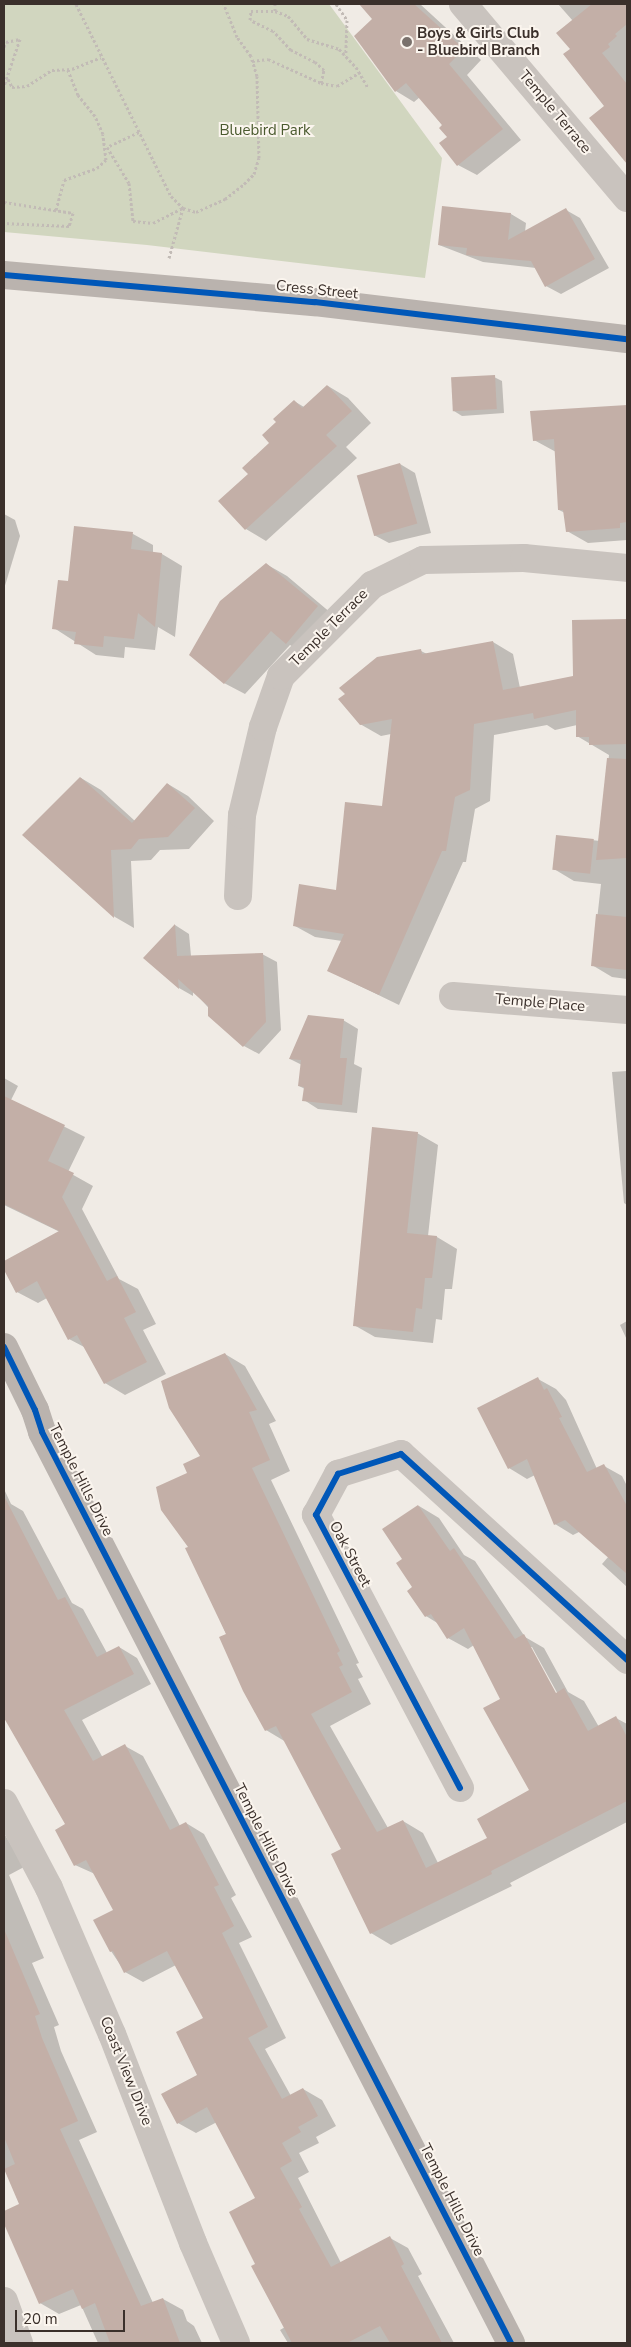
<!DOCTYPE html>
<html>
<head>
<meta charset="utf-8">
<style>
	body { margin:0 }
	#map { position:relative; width:631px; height:2347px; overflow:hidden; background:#f0ebe5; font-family:"Nunito Sans",sans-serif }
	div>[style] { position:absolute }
	.green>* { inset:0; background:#d1d6bf }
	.shadow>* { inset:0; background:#0003 }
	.building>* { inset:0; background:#c3afa7; transform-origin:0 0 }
	.path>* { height:3px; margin-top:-1.5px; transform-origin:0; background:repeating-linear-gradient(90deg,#c2bbb6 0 2.5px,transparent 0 5px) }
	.street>* { height:28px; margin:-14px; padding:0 14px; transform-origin:14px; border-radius:14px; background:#c9c3be }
	.secondary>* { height:28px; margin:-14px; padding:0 14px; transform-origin:14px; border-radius:14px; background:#bab3ae }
	.cycleway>* { height:6px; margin:-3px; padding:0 3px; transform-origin:3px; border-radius:3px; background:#0057b8 }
	.dots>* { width:14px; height:14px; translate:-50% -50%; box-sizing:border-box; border:2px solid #fbf5ee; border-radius:50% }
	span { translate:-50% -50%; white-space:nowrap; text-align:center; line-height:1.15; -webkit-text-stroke:4px #fbf5ee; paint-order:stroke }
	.poi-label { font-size:15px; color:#3b302b; font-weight:700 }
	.left { translate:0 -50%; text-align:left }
	.street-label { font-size:15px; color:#3b302b }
	.park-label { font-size:15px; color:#4a5a2e }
	.frame { position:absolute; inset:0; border:5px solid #3b302b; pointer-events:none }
	.scale { position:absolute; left:15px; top:2310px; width:110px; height:22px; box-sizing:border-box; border:2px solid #3b302b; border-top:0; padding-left:6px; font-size:15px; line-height:18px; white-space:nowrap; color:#3b302b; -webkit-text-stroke:4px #fbf5ee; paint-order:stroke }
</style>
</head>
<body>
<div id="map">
	<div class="green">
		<i style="clip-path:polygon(4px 4px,329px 4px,442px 158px,425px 278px,147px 245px,4px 232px)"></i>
	</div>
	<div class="shadow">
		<i style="clip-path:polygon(360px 4px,420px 4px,481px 60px,467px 75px,521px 140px,477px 175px,458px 165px,443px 126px,420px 97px,414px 102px,396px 91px,356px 36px,374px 19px)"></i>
		<i style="clip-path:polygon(558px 4px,627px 4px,627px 160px,591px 118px,606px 106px,572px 49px,573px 21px)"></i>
		<i style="clip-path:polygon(566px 210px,580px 218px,609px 268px,561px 294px,546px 286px,536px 268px,483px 262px,439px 245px,511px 214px,526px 223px,525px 232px)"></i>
		<i style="clip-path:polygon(494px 377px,502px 381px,504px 413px,462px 416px,454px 411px)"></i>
		<i style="clip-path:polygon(328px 386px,348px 398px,371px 423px,346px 447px,357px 458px,266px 541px,246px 529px,250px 474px,271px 443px,278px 422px,294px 401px,304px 407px)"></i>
		<i style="clip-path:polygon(627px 406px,627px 540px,588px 543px,567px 531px,565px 513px,559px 510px,556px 452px,534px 440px,532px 412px)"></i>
		<i style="clip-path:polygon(400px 464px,415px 473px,431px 533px,389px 543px,374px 535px)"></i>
		<i style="clip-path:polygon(4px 514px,15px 520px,20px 536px,4px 589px)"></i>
		<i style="clip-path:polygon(75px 527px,133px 534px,153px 545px,153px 553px,162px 554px,182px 566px,175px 637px,158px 627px,155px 650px,125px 647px,124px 658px,96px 655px,54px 628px,69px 582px)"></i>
		<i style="clip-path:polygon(266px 564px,287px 576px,338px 619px,307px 655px,290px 645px,245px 694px,224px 683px)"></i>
		<i style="clip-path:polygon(627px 620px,627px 979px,612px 977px,592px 965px,601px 884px,574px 881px,554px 869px,557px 836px,600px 841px,609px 755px,577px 736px,577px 725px,555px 730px,547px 725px,494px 735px,490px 801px,475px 809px,466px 862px,463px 862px,399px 1005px,329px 971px,342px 941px,315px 937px,295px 926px,337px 891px,383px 808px,391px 734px,381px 736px,360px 724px,421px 651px,427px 654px,493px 642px,513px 654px,520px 688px,574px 677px,573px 621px)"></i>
		<i style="clip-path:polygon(81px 778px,101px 790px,135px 821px,168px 784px,188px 796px,214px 821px,189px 849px,160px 850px,151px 860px,131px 861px,134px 928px,115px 917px,24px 835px)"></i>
		<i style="clip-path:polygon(175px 925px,189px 934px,191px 956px,262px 954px,277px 962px,281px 1030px,259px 1054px,244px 1046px,193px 991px,193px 996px,179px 988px,145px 958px)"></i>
		<i style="clip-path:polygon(343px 1020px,358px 1029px,354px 1064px,362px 1068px,357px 1113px,318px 1109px,304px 1100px,305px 1089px,299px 1086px,302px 1065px,290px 1059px)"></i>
		<i style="clip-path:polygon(627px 1071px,627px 1205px,624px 1203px,612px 1072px)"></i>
		<i style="clip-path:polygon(4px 1078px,18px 1086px,11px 1100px,85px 1137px,68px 1172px,93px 1186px,82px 1209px,119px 1279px,138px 1289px,156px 1324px,143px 1330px,166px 1374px,125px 1395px,105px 1383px,86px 1348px,69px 1339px,47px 1298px,38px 1303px,17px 1292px,4px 1267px,4px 1262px,60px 1232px,4px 1205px)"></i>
		<i style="clip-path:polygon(417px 1133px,438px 1145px,428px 1236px,437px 1237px,457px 1249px,452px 1289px,445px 1289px,442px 1320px,436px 1319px,433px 1343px,375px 1337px,354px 1325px)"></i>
		<i style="clip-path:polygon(627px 1321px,627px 1340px,620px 1325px)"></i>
		<i style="clip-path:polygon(evenodd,225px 1354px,245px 1366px,276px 1421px,269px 1424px,290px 1471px,271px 1480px,359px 1663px,356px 1664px,363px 1677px,358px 1679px,371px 1704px,330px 1726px,388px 1828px,403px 1821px,423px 1833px,438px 1863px,489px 1839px,530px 1790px,502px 1699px,474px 1645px,468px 1649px,448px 1638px,439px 1624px,426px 1616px,414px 1588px,404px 1559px,419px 1506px,439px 1518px,464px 1555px,475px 1561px,525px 1637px,544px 1648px,568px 1692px,584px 1701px,599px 1727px,616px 1718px,627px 1724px,627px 1822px,510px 1883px,512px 1886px,391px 1945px,371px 1933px,343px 1850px,286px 1742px,266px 1730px,190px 1547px,189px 1474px,202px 1457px,225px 1354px,529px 1647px,532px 1647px,560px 1698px,558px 1699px,529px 1647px)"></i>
		<i style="clip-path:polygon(538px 1379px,556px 1389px,566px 1400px,597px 1469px,604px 1466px,622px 1476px,627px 1486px,627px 1587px,602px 1564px,609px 1556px,581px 1531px,573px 1535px,555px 1524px,535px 1475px,527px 1479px,509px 1468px)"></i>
		<i style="clip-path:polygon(4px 1489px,11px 1504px,23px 1511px,72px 1603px,83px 1609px,107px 1653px,119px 1647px,137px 1658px,151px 1684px,82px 1720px,103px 1758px,125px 1746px,143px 1756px,180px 1826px,186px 1823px,204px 1834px,236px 1895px,231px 1898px,252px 1937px,239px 1943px,286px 2038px,265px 2049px,291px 2096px,303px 2089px,322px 2100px,336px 2126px,316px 2137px,319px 2143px,299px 2153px,309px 2172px,298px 2178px,341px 2263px,390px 2238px,408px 2248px,422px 2274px,418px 2276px,454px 2343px,288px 2343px,280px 2330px,285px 2327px,257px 2265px,257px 2198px,217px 2122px,196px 2133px,178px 2123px,198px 2076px,205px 2018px,176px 1965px,143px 1982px,125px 1972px,111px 1951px,115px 1911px,95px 1874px,75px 1865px,67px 1825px,4px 1714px)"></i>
		<i style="clip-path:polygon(4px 1833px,24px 1867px,9px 1875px,44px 1958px,32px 1963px,59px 2025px,54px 2027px,61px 2051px,97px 2132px,79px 2140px,153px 2303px,163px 2299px,183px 2310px,187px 2321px,194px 2326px,202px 2343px,98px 2343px,81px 2305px,59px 2314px,40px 2303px,4px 2221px,4px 2212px,21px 2205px,4px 2166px)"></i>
	</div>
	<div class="building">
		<i style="clip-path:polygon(359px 4px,414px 4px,464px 49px,449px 64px,503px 129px,457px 166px,439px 143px,447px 137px,439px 128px,442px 125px,406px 83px,395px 92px,354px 36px,372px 19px)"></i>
		<i style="clip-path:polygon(592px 4px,627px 4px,627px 24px,615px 34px,617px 36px,608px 44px,610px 47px,602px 53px,627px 84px,627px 164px,589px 118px,604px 106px,563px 54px,570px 49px,556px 33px)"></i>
		<i style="clip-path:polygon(442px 206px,511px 213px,508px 240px,566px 208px,595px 259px,545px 287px,531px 261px,466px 255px,467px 248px,438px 245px)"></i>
		<i style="left:495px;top:375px;width:34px;height:44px;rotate:87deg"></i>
		<i style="clip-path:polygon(327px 385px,352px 411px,326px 435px,337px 446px,245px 530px,218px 501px,248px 474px,242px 468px,269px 443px,262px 435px,276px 422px,273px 419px,294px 400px,302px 408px)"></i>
		<i style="clip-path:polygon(627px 405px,627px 522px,620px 523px,620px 528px,566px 532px,563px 510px,558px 510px,554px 439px,533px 441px,530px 411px)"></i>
		<i style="left:400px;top:463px;width:63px;height:45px;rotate:74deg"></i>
		<i style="clip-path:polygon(74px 526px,133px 532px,131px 549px,162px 553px,155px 627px,138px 613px,134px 639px,104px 636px,103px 647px,74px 644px,76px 632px,52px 629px,58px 580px,68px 581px)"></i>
		<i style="clip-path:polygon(266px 563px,318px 606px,286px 644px,271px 631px,224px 684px,189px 655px,220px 601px)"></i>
		<i style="clip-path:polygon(627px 619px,627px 744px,589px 745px,589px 737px,576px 737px,576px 710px,534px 719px,533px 713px,474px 724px,470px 790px,455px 797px,446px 851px,442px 851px,379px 995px,327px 971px,344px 934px,293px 926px,299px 884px,336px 890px,345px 802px,382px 806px,392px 719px,360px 725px,338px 699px,345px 694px,339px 688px,377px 657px,421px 649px,422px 654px,493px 641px,503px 690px,573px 676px,572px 620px)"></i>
		<i style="clip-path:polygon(607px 758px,627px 759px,627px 858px,596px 860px)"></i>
		<i style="clip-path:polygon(80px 777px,132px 823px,167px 783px,195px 808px,168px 837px,139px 839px,131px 849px,111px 850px,114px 918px,22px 835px)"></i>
		<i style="left:556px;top:835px;width:38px;height:35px;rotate:6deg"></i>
		<i style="clip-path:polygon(596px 914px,627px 917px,627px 970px,591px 966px)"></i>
		<i style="clip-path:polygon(175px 924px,177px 956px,263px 953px,266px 1022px,243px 1047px,208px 1016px,208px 1006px,178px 979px,179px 989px,143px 958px)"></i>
		<i style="clip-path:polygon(308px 1015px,344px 1019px,340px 1058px,347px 1058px,342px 1105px,302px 1101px,304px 1087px,298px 1086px,301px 1060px,289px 1059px)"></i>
		<i style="clip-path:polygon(4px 1096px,65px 1125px,48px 1161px,74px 1173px,62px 1197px,107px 1281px,117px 1276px,136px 1312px,124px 1318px,147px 1362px,104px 1384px,77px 1335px,68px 1340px,37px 1281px,16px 1293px,4px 1270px,4px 1261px,59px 1231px,4px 1204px)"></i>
		<i style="clip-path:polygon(372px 1127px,418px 1132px,407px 1233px,437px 1236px,432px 1278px,425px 1278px,422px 1309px,416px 1308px,413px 1332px,353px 1326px)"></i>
		<i style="clip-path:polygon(225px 1353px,257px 1410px,249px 1412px,270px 1460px,252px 1468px,340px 1651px,337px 1653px,343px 1665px,339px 1667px,352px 1692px,311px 1714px,377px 1832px,403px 1820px,426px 1868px,487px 1838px,477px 1819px,529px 1790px,483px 1708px,500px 1699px,464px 1628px,447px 1639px,431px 1614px,425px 1617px,407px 1591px,412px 1587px,396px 1563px,402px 1559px,382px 1529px,418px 1505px,450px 1551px,454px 1548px,515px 1639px,524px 1634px,556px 1693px,564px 1688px,588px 1731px,616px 1716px,627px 1737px,627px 1801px,491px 1871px,492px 1874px,370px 1934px,331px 1854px,341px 1849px,276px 1726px,265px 1731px,243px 1691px,219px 1637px,226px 1634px,185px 1548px,188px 1547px,161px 1510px,156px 1487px,187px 1473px,183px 1464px,200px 1456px,169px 1408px,161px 1381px)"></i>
		<i style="clip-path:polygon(538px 1377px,544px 1390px,547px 1388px,562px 1417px,559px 1418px,587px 1472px,604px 1464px,627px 1506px,627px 1574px,565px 1520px,554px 1525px,527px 1459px,508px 1469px,477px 1408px)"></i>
		<i style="clip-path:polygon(4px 1496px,58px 1600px,65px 1597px,97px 1657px,119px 1646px,134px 1674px,64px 1710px,93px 1761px,125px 1744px,170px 1830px,186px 1822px,219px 1885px,214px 1887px,234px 1926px,222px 1933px,268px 2027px,248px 2038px,282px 2099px,303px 2088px,318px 2116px,298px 2127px,301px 2132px,282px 2143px,292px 2161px,280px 2168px,302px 2207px,299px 2209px,331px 2267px,390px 2236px,404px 2264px,401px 2266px,442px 2343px,390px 2343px,380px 2326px,347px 2343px,292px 2343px,251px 2266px,255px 2264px,229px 2212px,255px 2198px,207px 2107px,177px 2124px,161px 2094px,197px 2075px,176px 2032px,203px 2018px,167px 1951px,124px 1973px,113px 1951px,110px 1952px,93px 1920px,113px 1910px,86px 1860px,74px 1866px,55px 1830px,65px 1824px,4px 1718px)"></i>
		<i style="clip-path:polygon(4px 1929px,40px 2014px,35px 2016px,42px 2038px,78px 2121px,60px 2129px,141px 2306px,163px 2298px,180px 2343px,110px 2343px,95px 2303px,82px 2309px,73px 2289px,39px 2304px,4px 2224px,4px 2211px,19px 2204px,4px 2169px,15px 2164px,4px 2137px)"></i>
	</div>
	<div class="path">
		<i style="left:76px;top:4px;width:214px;rotate:63.7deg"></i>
		<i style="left:171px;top:196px;width:17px;rotate:45deg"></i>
		<i style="left:183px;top:208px;width:14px;rotate:17deg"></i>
		<i style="left:196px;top:212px;width:32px;rotate:-24deg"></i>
		<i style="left:225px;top:199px;width:24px;rotate:-38deg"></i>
		<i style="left:244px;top:184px;width:14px;rotate:-45deg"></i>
		<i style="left:254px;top:174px;width:17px;rotate:-73deg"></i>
		<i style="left:259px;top:158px;width:82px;rotate:-91.4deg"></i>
		<i style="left:257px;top:76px;width:21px;rotate:-107deg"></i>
		<i style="left:251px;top:56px;width:24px;rotate:-126deg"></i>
		<i style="left:237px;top:37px;width:35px;rotate:-112deg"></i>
		<i style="left:336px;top:4px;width:19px;rotate:55deg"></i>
		<i style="left:347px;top:20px;width:35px;rotate:92deg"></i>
		<i style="left:275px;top:11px;width:14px;rotate:21deg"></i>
		<i style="left:288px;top:16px;width:30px;rotate:50deg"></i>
		<i style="left:307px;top:39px;width:34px;rotate:17deg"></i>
		<i style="left:339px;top:49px;width:25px;rotate:47deg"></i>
		<i style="left:356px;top:67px;width:24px;rotate:60deg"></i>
		<i style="left:4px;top:47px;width:5px;rotate:-68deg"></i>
		<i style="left:6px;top:42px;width:14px;rotate:-12deg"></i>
		<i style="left:20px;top:39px;width:50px;rotate:108.8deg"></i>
		<i style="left:252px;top:61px;width:16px;rotate:-7deg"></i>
		<i style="left:268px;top:59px;width:58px;rotate:24.4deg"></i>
		<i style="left:321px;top:83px;width:13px;rotate:-77deg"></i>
		<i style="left:324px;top:70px;width:12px;rotate:-138deg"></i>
		<i style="left:315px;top:62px;width:27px;rotate:-153deg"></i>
		<i style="left:291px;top:50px;width:26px;rotate:-133deg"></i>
		<i style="left:273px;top:31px;width:25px;rotate:-154deg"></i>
		<i style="left:250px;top:20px;width:9px;rotate:-84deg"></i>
		<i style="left:251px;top:11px;width:24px"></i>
		<i style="left:275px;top:11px;width:7px;rotate:-90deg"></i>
		<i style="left:8px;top:79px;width:9px;rotate:63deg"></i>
		<i style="left:12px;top:87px;width:15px;rotate:-4deg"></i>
		<i style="left:27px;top:86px;width:30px;rotate:-33deg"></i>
		<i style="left:52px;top:70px;width:20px;rotate:-3deg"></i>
		<i style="left:72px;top:69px;width:31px;rotate:-22deg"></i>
		<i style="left:321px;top:83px;width:16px;rotate:11deg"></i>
		<i style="left:337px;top:86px;width:26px;rotate:-31deg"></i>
		<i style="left:139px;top:132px;width:35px;rotate:155deg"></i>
		<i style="left:107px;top:147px;width:42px;rotate:58.6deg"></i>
		<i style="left:129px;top:183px;width:38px;rotate:84deg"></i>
		<i style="left:133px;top:221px;width:20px;rotate:6deg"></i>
		<i style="left:153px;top:223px;width:34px;rotate:-27deg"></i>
		<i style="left:4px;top:202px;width:70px;rotate:9.1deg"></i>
		<i style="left:73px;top:213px;width:14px;rotate:107deg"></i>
		<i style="left:69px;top:226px;width:65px;rotate:-177.4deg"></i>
		<i style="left:56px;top:210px;width:31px;rotate:-75deg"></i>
		<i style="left:64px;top:180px;width:35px;rotate:-20deg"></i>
		<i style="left:97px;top:168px;width:12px;rotate:-42deg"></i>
		<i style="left:106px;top:160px;width:26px;rotate:-97deg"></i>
		<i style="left:103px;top:134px;width:20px;rotate:-114deg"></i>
		<i style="left:95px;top:116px;width:27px;rotate:-129deg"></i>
		<i style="left:78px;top:95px;width:27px;rotate:-112deg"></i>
		<i style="left:169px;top:258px;width:52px;rotate:-74.4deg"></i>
	</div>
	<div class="street">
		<i style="left:463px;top:4px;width:254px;rotate:49.8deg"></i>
		<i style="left:238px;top:896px;width:81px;rotate:-87.2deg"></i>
		<i style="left:242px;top:815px;width:90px;rotate:-76.6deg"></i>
		<i style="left:263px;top:727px;width:54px;rotate:-70.6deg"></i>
		<i style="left:281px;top:676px;width:129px;rotate:-45deg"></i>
		<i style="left:372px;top:585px;width:57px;rotate:-26.1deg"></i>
		<i style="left:423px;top:560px;width:101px;rotate:-1.1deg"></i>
		<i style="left:524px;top:558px;width:103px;rotate:5.5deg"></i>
		<i style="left:453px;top:996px;width:175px;rotate:4.6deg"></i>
		<i style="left:460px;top:1788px;width:309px;rotate:-117.8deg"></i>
		<i style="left:316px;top:1515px;width:47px;rotate:-61.8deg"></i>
		<i style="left:338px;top:1474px;width:66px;rotate:-17.6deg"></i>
		<i style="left:401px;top:1454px;width:306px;rotate:42.3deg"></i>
		<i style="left:4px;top:1803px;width:96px;rotate:62.1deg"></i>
		<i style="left:49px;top:1888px;width:159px;rotate:66.7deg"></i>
		<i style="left:112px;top:2034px;width:224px;rotate:68.8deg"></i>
		<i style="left:193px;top:2243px;width:109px;rotate:66.7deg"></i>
		<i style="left:4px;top:2301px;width:45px;rotate:70.3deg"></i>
	</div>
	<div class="secondary">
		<i style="left:4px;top:275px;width:312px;rotate:5deg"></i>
		<i style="left:315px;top:302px;width:314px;rotate:6.8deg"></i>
		<i style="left:4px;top:1347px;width:70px;rotate:63.8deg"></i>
		<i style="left:35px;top:1410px;width:23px;rotate:72deg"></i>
		<i style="left:42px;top:1432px;width:1025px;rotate:62.76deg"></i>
	</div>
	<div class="cycleway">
		<i style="left:4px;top:275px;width:312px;rotate:5deg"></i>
		<i style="left:315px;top:302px;width:314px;rotate:6.8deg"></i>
		<i style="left:4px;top:1347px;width:70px;rotate:63.8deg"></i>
		<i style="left:35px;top:1410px;width:23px;rotate:72deg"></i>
		<i style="left:42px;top:1432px;width:1025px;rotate:62.76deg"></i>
		<i style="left:460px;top:1788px;width:309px;rotate:-117.8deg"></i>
		<i style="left:316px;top:1515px;width:47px;rotate:-61.8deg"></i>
		<i style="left:338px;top:1474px;width:66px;rotate:-17.6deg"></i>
		<i style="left:401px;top:1454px;width:306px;rotate:42.3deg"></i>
	</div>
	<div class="dots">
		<i style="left:407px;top:42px;background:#7a716c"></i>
	</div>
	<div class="poi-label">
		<span class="left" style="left:417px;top:42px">Boys &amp; Girls Club<br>- Bluebird Branch</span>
	</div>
	<div class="street-label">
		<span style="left:555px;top:112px;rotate:50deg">Temple Terrace</span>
		<span style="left:317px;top:290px;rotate:6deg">Cress Street</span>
		<span style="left:329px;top:628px;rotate:-45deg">Temple Terrace</span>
		<span style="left:540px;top:1003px;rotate:5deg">Temple Place</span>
		<span style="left:81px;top:1480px;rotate:63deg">Temple Hills Drive</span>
		<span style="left:350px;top:1554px;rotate:62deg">Oak Street</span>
		<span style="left:266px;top:1840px;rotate:63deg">Temple Hills Drive</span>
		<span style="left:126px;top:2071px;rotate:68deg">Coast View Drive</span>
		<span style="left:452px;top:2200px;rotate:63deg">Temple Hills Drive</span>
	</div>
	<div class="park-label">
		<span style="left:265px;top:131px">Bluebird Park</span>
	</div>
	<div class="frame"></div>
	<div class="scale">20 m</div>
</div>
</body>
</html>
